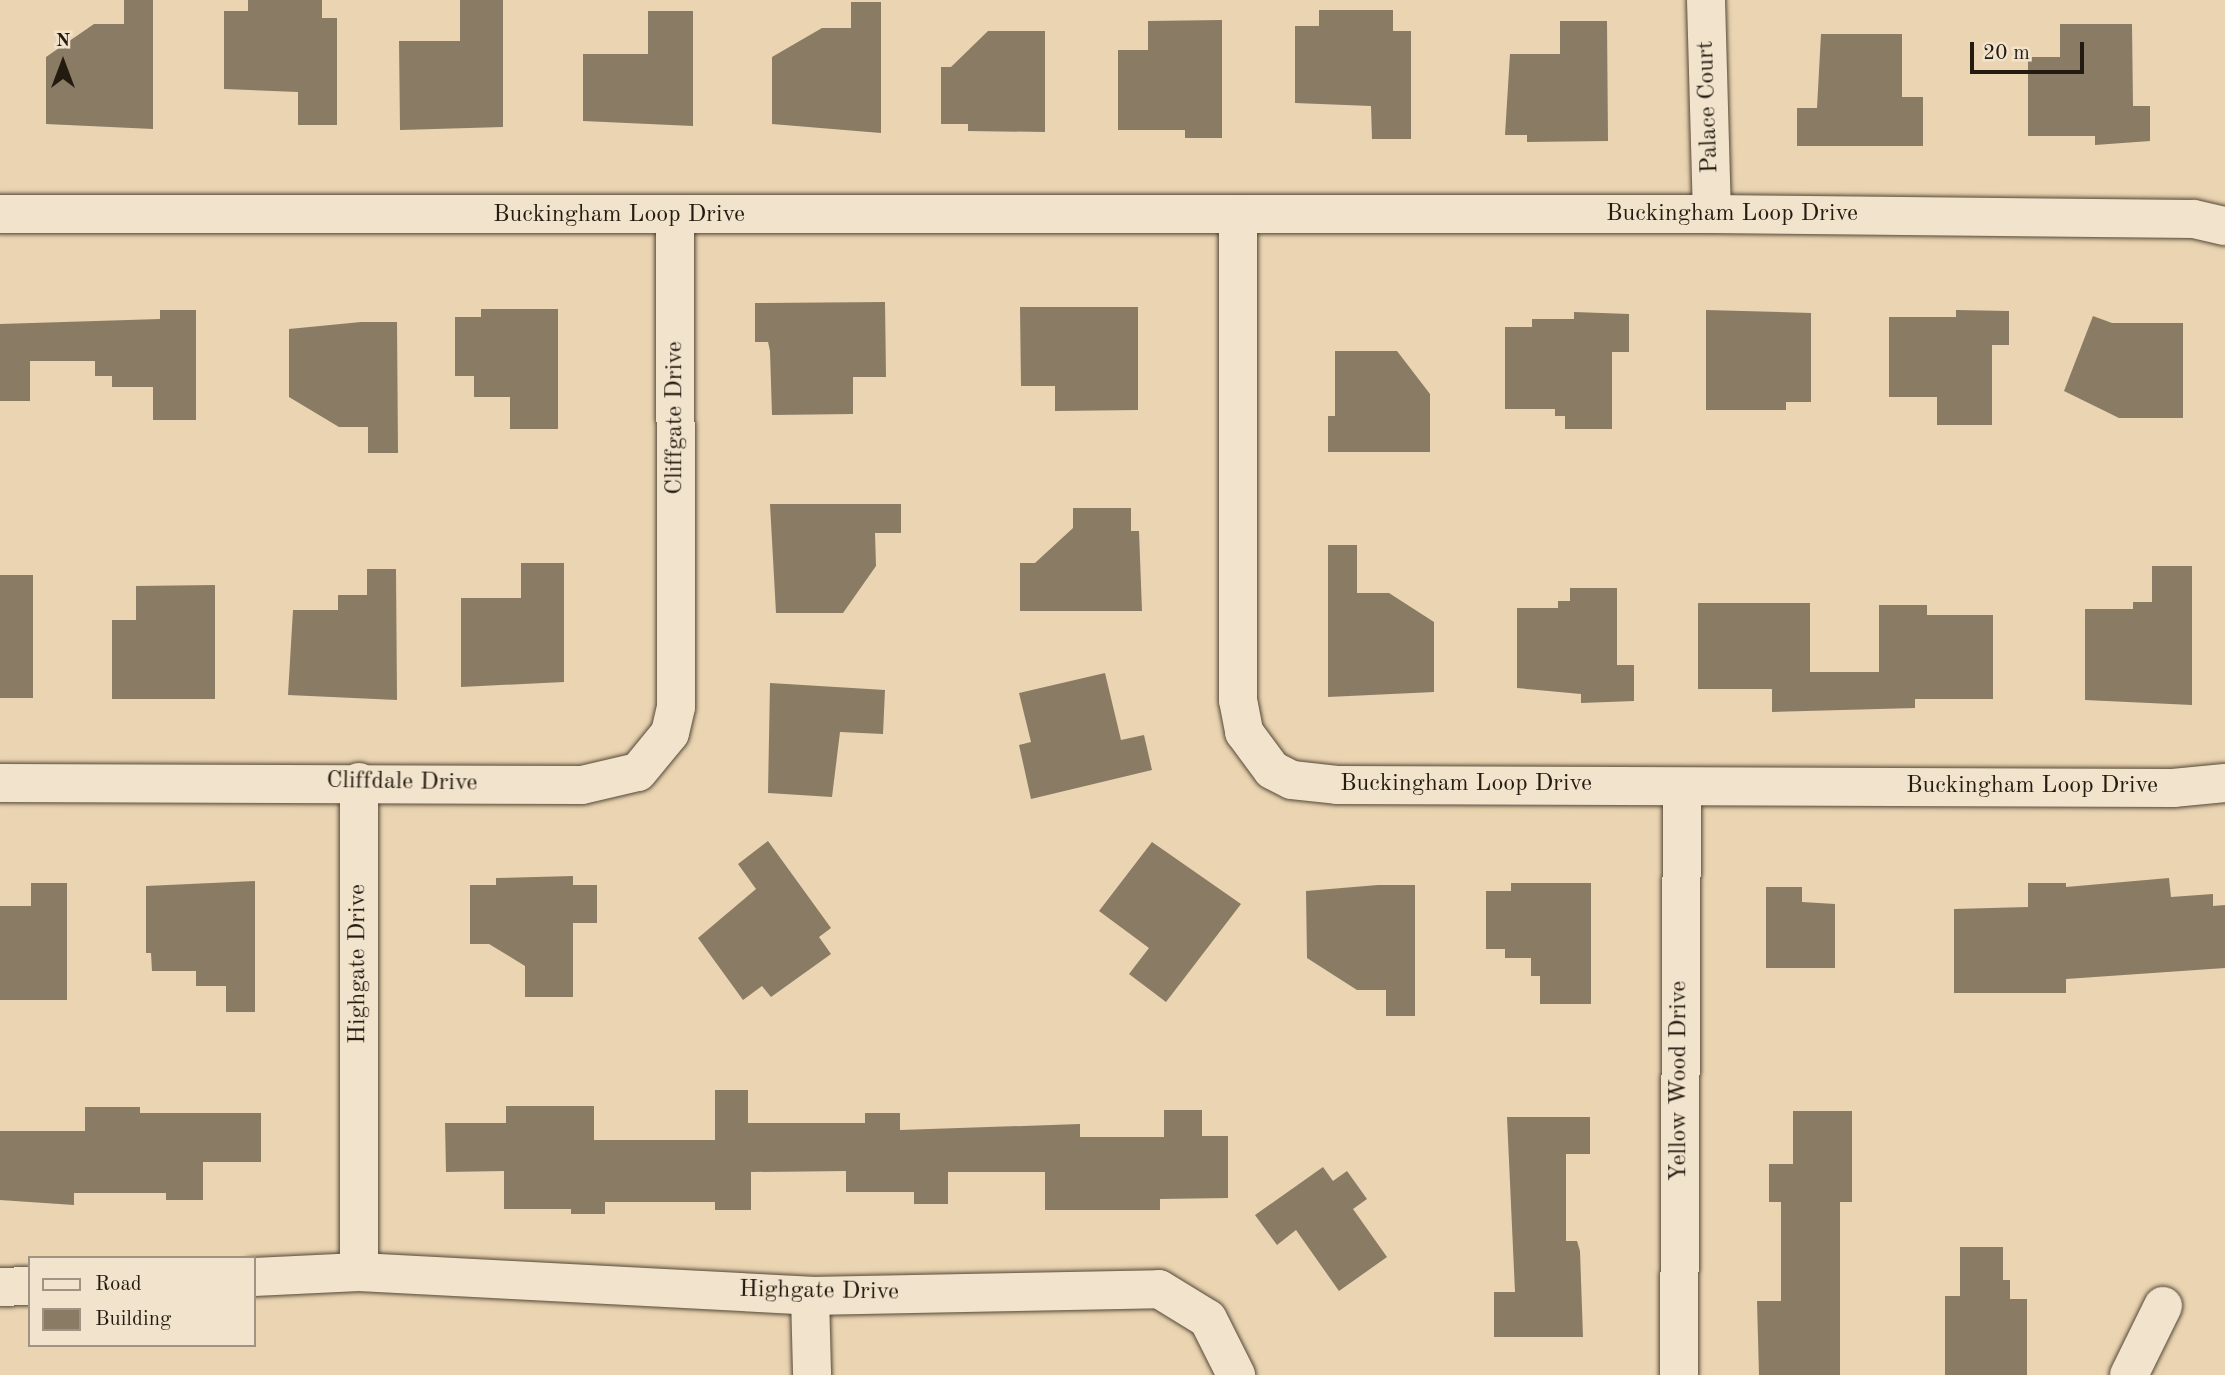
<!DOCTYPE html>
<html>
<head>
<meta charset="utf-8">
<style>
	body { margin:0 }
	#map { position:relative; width:2225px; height:1375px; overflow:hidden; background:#ead4b1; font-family:"Old Standard TT",serif }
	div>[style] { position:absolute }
	.building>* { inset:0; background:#8a7b64; transform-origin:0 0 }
	.roads { filter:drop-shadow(0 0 2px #554838) drop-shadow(0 0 2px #554838) }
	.minor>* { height:38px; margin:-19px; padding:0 19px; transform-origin:19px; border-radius:19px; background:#f1e3cc }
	span { translate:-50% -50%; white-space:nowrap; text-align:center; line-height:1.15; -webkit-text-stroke:5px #f1e3cc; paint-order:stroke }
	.street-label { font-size:24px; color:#231a10 }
	.legend { position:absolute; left:28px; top:1256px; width:228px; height:91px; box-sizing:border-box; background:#f1e3cc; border:2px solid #9f9381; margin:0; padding:9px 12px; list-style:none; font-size:21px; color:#231a10 }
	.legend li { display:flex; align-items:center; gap:14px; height:35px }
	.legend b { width:35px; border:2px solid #9f9381 }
	.north { position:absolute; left:28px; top:28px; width:70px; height:70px; -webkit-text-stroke:5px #f1e3cc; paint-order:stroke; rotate:0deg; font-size:19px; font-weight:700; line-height:28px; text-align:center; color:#231a10 }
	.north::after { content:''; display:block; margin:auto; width:24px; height:32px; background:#231a10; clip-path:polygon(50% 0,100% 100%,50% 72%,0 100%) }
	.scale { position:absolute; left:1970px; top:42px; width:114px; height:32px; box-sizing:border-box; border:4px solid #231a10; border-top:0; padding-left:9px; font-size:21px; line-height:24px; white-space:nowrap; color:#231a10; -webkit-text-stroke:5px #f1e3cc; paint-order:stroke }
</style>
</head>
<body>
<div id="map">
	<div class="building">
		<i style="clip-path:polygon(124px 0,153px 0,153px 129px,46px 124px,46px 57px,94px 24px,124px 24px)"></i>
		<i style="clip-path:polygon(248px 0,322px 0,322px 18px,337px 18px,337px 125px,298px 125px,298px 92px,224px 89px,224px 11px,248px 11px)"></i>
		<i style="clip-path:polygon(460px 0,503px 0,503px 127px,400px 130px,399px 41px,460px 41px)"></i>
		<i style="clip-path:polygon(851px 2px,881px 2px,881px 133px,772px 124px,772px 57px,822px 28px,851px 28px)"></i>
		<i style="clip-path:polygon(1319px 10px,1393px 10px,1393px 31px,1411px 31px,1411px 139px,1372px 139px,1371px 106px,1295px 103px,1295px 26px,1319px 26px)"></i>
		<i style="clip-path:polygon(648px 11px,693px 11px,693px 126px,583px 121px,583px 54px,648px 54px)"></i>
		<i style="clip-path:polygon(1222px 20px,1222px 138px,1185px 138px,1185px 130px,1118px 130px,1118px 50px,1148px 50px,1148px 21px)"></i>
		<i style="clip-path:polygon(1560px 21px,1607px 21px,1608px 141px,1527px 142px,1527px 135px,1505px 135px,1510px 54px,1560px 54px)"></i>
		<i style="clip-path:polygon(2060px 24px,2132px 24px,2133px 106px,2150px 106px,2150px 141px,2095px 145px,2095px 136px,2028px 136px,2028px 57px,2060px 57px)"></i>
		<i style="clip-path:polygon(988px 31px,1045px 31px,1045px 132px,968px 131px,968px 124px,941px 124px,941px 67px,951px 67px)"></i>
		<i style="clip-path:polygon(1821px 34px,1902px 34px,1902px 97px,1923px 97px,1923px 146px,1797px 146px,1797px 108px,1817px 108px)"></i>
		<i style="clip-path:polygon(885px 302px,886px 377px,853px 377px,853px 414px,772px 415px,770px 351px,768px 342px,755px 342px,755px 303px)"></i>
		<i style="clip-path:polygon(1020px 307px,1138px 307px,1138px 410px,1055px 411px,1055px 386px,1021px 386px)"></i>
		<i style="clip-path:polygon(481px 309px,558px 309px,558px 429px,510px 429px,510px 397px,474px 397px,474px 376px,455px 376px,455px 317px,481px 317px)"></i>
		<i style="clip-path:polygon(160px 310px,196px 310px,196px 420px,153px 420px,153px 387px,112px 387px,112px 376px,95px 376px,95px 361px,30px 361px,30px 401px,0 401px,0 324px,160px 319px)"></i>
		<i style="clip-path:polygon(1706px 310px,1811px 313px,1811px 402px,1786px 402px,1786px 410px,1706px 410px)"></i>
		<i style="clip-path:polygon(1956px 310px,2009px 311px,2009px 345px,1992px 345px,1992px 425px,1937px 425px,1937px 397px,1889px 397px,1889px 317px,1956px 317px)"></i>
		<i style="clip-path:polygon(1574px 312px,1629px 314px,1629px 352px,1612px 352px,1612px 429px,1565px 429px,1565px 416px,1555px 416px,1555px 409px,1505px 409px,1505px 327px,1532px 327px,1532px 319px,1574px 319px)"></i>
		<i style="clip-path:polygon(2093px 316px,2112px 323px,2183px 323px,2183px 418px,2119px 418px,2064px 391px)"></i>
		<i style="clip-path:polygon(361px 322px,397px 322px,398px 453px,368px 453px,368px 427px,339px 427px,289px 397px,289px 329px)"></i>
		<i style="clip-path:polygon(1335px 351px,1397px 351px,1430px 394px,1430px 452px,1328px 452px,1328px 416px,1335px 416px)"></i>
		<i style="clip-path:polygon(770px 504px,901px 504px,901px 533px,875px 533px,876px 566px,843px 613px,776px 613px)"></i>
		<i style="clip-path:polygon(1073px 508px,1131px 508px,1131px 531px,1139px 531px,1142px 611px,1020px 611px,1020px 563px,1035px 563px,1073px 528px)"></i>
		<i style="clip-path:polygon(1328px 545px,1357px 545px,1357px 593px,1389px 593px,1434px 622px,1434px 692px,1328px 697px)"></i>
		<i style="clip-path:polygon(521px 563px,564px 563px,564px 682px,461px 687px,461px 598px,521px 598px)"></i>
		<i style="clip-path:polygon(2152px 566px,2192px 566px,2192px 705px,2085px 700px,2085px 609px,2133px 609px,2133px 602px,2152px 602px)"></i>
		<i style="clip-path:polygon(367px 569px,396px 569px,397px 700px,288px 695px,293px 610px,338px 610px,338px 595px,367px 595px)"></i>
		<i style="left:0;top:575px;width:33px;height:123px"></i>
		<i style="clip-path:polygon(215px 585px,215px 699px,112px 699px,112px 620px,136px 620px,136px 586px)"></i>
		<i style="clip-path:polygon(1570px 588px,1617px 588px,1617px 665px,1634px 665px,1634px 701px,1581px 703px,1581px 694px,1517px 688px,1517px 608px,1558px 608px,1558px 601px,1570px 601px)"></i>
		<i style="clip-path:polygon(1698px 603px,1810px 603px,1810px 672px,1879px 672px,1879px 605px,1927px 605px,1927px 615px,1993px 615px,1993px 699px,1915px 699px,1915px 708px,1772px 712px,1772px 689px,1698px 689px)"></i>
		<i style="clip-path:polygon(1105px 673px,1121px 740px,1144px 735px,1152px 770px,1031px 799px,1019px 745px,1031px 742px,1019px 693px)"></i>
		<i style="clip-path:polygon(770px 683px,885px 690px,883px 734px,840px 732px,832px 797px,768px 793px)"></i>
		<i style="clip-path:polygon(768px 841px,831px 928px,819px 937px,831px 954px,771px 997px,762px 986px,743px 1000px,698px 938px,756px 889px,738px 864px)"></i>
		<i style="clip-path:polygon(1152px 842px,1241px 904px,1166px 1002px,1129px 974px,1149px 948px,1099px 911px)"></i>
		<i style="clip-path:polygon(573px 876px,573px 885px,597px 885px,597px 923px,573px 923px,573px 997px,525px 997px,525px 966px,489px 944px,470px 944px,470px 885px,496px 885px,496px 878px)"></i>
		<i style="clip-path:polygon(2169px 878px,2171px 897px,2213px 894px,2213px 906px,2225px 905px,2225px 968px,2066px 979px,2066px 993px,1954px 993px,1954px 909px,2028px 907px,2028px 883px,2066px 883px,2066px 887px)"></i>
		<i style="clip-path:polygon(255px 881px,255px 1012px,226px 1012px,226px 986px,196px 986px,196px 971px,152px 971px,151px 953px,146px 953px,146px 886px)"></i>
		<i style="clip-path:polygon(31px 883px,67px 883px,67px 1000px,0 1000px,0 906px,31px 906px)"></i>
		<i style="clip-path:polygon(1511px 883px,1591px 883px,1591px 1004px,1540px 1004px,1540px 976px,1531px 976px,1531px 958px,1505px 958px,1505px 949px,1486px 949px,1486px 891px,1511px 891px)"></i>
		<i style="clip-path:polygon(1378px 885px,1415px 885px,1415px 1016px,1386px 1016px,1386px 990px,1357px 990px,1307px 958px,1306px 891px)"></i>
		<i style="clip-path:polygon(1766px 887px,1802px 887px,1802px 902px,1835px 904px,1835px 968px,1766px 968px)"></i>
		<i style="clip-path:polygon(715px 1090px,748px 1090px,748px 1123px,865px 1123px,865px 1113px,900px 1113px,900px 1130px,1080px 1124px,1080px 1137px,1164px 1137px,1164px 1110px,1202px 1110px,1202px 1136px,1228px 1136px,1228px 1198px,1160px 1199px,1160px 1210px,1045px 1210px,1045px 1172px,948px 1172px,948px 1204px,914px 1204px,914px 1192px,846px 1192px,846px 1171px,751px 1172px,751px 1210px,715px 1210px,715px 1202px,605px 1202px,605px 1214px,571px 1214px,571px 1209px,504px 1209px,504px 1171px,446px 1172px,445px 1123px,506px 1123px,506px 1106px,594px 1106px,594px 1140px,715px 1140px)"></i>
		<i style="clip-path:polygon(85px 1107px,140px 1107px,140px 1113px,261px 1113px,261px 1162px,203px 1162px,203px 1200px,166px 1200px,166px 1193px,74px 1193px,74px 1205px,0 1200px,0 1131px,85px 1131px)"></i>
		<i style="clip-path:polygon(1793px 1111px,1852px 1111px,1852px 1202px,1840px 1202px,1840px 1375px,1759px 1375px,1757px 1301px,1781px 1301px,1781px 1202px,1769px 1202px,1769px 1164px,1793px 1164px)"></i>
		<i style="clip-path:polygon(1507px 1117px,1590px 1117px,1590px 1154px,1566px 1154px,1566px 1241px,1577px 1241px,1580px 1251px,1583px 1337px,1494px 1337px,1494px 1292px,1515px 1292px)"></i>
		<i style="clip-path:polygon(1323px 1167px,1333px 1181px,1347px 1171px,1367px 1199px,1353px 1209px,1387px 1257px,1339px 1291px,1296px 1230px,1277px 1245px,1255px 1215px)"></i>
		<i style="clip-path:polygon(1960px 1247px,2003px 1247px,2003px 1280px,2010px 1280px,2010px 1299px,2027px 1299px,2027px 1375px,1945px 1375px,1945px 1296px,1960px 1296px)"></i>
	</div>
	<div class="roads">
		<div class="minor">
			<i style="left:1706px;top:0;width:214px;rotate:88.4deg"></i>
			<i style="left:0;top:214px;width:1712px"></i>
			<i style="left:1712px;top:214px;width:482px;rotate:0.6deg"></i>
			<i style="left:2194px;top:219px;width:32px;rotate:13deg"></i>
			<i style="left:1238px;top:217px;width:483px;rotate:90deg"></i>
			<i style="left:1238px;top:700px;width:33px;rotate:79deg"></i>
			<i style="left:1244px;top:732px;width:47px;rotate:53.6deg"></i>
			<i style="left:1272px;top:770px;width:22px;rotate:27deg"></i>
			<i style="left:1292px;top:780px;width:45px;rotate:6.3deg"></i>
			<i style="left:1337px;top:785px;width:836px;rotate:0.21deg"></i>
			<i style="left:2173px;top:788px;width:52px;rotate:-5.5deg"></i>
			<i style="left:359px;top:782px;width:490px;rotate:90deg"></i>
			<i style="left:0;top:783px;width:582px;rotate:0.2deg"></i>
			<i style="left:582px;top:785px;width:57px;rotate:-13.1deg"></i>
			<i style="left:638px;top:772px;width:50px;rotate:-50.6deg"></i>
			<i style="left:670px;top:733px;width:27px;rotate:-77deg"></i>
			<i style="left:676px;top:707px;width:491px;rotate:-90.1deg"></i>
			<i style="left:254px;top:1277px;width:105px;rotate:-2.7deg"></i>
			<i style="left:359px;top:1272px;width:452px;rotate:3deg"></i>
			<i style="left:810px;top:1296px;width:349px;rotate:-1.1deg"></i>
			<i style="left:1159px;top:1289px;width:57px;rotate:31.5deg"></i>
			<i style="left:1208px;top:1319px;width:63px;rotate:63.4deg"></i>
			<i style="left:0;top:1287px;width:30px;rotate:-2deg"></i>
			<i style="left:810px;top:1296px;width:79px;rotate:88.5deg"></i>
			<i style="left:1679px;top:1375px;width:588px;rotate:-89.71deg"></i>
			<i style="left:2129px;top:1375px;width:77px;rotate:-63.8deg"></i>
		</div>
	</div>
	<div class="street-label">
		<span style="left:1709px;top:107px;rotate:-92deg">Palace Court</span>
		<span style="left:1732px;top:215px">Buckingham Loop Drive</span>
		<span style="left:619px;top:216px">Buckingham Loop Drive</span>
		<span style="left:676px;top:418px;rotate:-90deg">Cliffgate Drive</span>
		<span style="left:402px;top:783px;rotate:1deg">Cliffdale Drive</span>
		<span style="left:1466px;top:785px">Buckingham Loop Drive</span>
		<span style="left:2032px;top:787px">Buckingham Loop Drive</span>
		<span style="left:359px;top:964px;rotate:-90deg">Highgate Drive</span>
		<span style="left:1680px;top:1081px;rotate:-90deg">Yellow Wood Drive</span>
		<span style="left:819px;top:1292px;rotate:1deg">Highgate Drive</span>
	</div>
	<ul class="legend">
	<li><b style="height:9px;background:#f1e3cc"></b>Road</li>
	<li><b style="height:19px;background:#8a7b64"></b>Building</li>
	</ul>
	<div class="north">N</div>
	<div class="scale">20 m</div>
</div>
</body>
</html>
